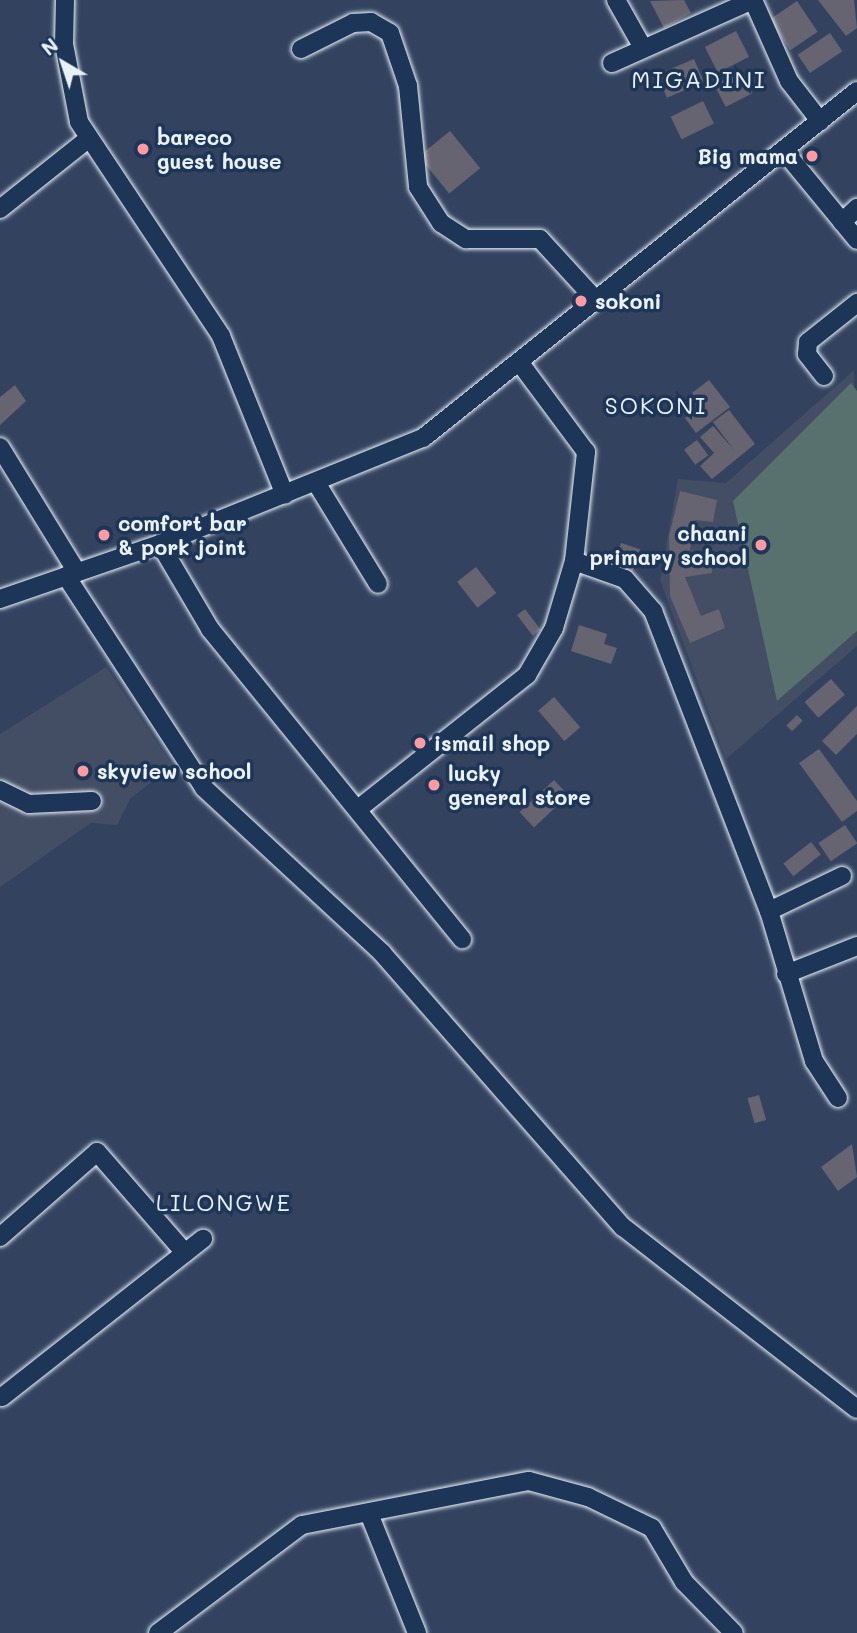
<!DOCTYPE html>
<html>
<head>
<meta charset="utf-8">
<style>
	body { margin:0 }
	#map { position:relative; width:857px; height:1633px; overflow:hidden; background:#33435f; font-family:Mali,sans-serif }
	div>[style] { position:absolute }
	.built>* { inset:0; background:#434d64 }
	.green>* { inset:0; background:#58716e }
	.building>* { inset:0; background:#676471; transform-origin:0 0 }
	.roads { filter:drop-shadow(0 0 2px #e8f1f8) drop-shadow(0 0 2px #e8f1f8) }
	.minor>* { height:18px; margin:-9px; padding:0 9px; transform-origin:9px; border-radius:9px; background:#1d3557 }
	.dots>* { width:19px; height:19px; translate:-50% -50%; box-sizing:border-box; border:4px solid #1d3557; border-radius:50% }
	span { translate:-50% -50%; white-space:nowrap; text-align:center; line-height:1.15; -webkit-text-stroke:7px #1d3557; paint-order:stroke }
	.poi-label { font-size:21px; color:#e8f1f8; font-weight:700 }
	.left { translate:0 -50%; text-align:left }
	.right { translate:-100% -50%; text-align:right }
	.neighbourhood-label { font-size:23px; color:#e8f1f8; letter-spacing:2px }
	.quarter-label { font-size:24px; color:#e8f1f8; letter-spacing:2px }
	.north { position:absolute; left:28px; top:28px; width:70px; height:70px; -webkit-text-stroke:5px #1d3557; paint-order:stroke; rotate:321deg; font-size:19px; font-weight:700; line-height:28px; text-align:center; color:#e8f1f8 }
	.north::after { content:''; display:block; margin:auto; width:24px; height:32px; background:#e8f1f8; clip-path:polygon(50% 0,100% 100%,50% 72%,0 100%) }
</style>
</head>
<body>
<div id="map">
	<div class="built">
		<i style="clip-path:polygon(854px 370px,857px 646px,726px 759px,660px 580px,678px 479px,726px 483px)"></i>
		<i style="clip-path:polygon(106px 667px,172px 765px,130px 799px,117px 825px,91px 823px,0 887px,0 734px)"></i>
	</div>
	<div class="green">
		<i style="clip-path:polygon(851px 383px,857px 391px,857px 631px,777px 701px,733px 501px)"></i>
	</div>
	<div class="building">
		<i style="clip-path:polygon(684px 0,691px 13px,664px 28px,650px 1px)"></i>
		<i style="clip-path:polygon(818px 0,854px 0,857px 28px,846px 36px)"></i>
		<i style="left:797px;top:1px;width:37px;height:33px;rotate:56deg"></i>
		<i style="left:736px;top:31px;width:29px;height:35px;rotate:63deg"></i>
		<i style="left:830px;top:33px;width:22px;height:39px;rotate:56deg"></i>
		<i style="left:694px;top:59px;width:25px;height:40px;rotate:67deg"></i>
		<i style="left:741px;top:71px;width:25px;height:30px;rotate:63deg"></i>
		<i style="left:703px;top:101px;width:25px;height:36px;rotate:64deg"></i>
		<i style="left:450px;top:131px;width:48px;height:40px;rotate:51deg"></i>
		<i style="clip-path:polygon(709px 380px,730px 407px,696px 433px,685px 418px,702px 405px,692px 393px)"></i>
		<i style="clip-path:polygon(15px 385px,26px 401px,0 425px,0 397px)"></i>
		<i style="clip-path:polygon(729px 410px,755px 444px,712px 479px,700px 466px,714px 453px,700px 437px,713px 426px,734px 450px,713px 422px)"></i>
		<i style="left:697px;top:440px;width:19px;height:16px;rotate:54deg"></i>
		<i style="clip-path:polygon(680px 491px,717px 500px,713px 522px,695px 520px,689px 555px,711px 554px,712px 573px,685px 577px,701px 616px,719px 609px,725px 628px,690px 643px,670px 596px,669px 536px)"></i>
		<i style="left:621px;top:543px;width:20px;height:27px;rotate:18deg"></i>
		<i style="left:476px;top:567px;width:33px;height:24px;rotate:52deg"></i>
		<i style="left:525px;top:609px;width:26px;height:10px;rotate:53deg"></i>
		<i style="clip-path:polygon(579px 625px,607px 634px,604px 644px,617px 648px,611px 664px,571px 651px)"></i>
		<i style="left:831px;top:679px;width:21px;height:35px;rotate:49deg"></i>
		<i style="left:554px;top:697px;width:40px;height:21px;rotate:49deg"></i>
		<i style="clip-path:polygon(857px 706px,857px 734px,836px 755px,822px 741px)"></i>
		<i style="left:797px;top:715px;width:8px;height:15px;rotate:45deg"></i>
		<i style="clip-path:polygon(819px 749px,857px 801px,857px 811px,842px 822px,799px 763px)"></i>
		<i style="left:554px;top:780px;width:21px;height:47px;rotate:47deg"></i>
		<i style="left:845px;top:825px;width:22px;height:32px;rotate:56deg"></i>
		<i style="left:811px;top:842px;width:16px;height:35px;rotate:52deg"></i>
		<i style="left:759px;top:1095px;width:26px;height:12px;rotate:74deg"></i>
		<i style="clip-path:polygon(852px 1144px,857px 1177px,838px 1191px,821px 1167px)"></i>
	</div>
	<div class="roads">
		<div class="minor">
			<i style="left:65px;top:0;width:44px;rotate:91.3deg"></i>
			<i style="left:64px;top:44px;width:79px;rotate:79.1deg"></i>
			<i style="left:79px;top:122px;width:257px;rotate:56.4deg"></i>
			<i style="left:221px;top:336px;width:171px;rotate:68.1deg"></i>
			<i style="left:616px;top:0;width:55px;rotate:60.6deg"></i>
			<i style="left:301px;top:49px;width:58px;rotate:-26.6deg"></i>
			<i style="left:353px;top:23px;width:18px;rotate:-3deg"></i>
			<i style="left:371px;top:22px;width:22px;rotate:30deg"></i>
			<i style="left:390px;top:33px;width:56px;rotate:71.2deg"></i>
			<i style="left:408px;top:86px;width:101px;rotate:84.3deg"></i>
			<i style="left:418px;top:187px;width:43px;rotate:57.4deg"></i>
			<i style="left:441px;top:223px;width:30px;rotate:33deg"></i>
			<i style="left:466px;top:239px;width:74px"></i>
			<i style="left:540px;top:239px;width:81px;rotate:47.5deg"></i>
			<i style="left:612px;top:63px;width:154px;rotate:-24.1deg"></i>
			<i style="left:753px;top:0;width:89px;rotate:66deg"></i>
			<i style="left:789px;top:81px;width:51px;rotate:52.2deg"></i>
			<i style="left:784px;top:151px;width:115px;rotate:50.6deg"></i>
			<i style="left:0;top:209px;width:112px;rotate:-38.5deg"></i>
			<i style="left:842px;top:222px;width:21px;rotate:-43deg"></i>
			<i style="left:824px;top:376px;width:28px;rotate:-128deg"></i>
			<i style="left:807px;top:354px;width:12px;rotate:-85deg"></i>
			<i style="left:808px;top:342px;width:63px;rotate:-38.5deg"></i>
			<i style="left:0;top:447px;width:147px;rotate:58.4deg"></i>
			<i style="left:317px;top:484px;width:117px;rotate:58.6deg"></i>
			<i style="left:160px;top:544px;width:99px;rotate:59.5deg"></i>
			<i style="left:210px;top:629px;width:400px;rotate:50.9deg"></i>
			<i style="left:574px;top:561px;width:54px;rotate:19.4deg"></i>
			<i style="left:625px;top:579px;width:43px;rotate:48.8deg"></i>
			<i style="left:653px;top:611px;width:322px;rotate:68.9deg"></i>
			<i style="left:769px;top:911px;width:157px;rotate:73.3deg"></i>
			<i style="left:814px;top:1061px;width:44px;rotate:57deg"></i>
			<i style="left:66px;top:576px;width:253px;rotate:56.9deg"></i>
			<i style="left:204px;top:788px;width:243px;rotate:42.8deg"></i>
			<i style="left:382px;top:953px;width:365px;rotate:48.7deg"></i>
			<i style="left:623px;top:1227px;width:296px;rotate:37.9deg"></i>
			<i style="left:0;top:599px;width:169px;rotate:-19deg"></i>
			<i style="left:160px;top:544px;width:284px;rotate:-22deg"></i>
			<i style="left:423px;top:438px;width:556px;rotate:-38.64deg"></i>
			<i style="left:0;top:790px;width:32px;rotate:26deg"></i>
			<i style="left:29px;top:804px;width:63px;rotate:-2.7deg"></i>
			<i style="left:358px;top:809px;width:216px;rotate:-38.4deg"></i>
			<i style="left:527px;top:675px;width:54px;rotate:-60.1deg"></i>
			<i style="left:554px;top:628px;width:70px;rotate:-73.4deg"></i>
			<i style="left:574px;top:561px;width:110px;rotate:-83.7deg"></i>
			<i style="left:586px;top:452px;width:111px;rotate:-126.6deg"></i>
			<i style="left:769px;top:911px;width:81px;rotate:-25.6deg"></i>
			<i style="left:786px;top:974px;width:76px;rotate:-21.5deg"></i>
			<i style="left:0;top:1237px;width:129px;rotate:-41.2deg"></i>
			<i style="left:97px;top:1152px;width:134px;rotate:48.9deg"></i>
			<i style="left:2px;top:1397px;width:256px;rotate:-38.2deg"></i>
			<i style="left:370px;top:1516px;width:126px;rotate:68.1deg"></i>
			<i style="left:158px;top:1633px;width:180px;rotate:-36.9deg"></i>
			<i style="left:302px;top:1525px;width:231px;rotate:-11deg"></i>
			<i style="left:529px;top:1481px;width:61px;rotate:15.2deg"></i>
			<i style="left:588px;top:1497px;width:71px;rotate:25.8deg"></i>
			<i style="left:652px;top:1528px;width:63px;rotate:59.3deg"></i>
			<i style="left:684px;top:1582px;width:71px;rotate:45.6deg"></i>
		</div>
	</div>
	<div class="dots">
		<i style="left:143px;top:149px;background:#ff9aa2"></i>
		<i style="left:812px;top:156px;background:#ff9aa2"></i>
		<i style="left:581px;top:301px;background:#ff9aa2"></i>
		<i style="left:104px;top:535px;background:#ff9aa2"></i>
		<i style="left:761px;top:545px;background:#ff9aa2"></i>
		<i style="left:420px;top:743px;background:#ff9aa2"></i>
		<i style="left:83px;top:771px;background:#ff9aa2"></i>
		<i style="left:434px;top:785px;background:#ff9aa2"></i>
	</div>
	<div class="poi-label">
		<span class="left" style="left:157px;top:149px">bareco<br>guest house</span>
		<span class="right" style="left:798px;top:156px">Big mama</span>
		<span class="left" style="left:595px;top:301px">sokoni</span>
		<span class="left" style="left:118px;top:535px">comfort bar<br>&amp; pork joint</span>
		<span class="right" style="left:747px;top:545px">chaani<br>primary school</span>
		<span class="left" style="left:434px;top:743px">ismail shop</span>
		<span class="left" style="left:97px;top:771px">skyview school</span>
		<span class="left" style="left:448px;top:785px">lucky<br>general store</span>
	</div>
	<div class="neighbourhood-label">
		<span style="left:656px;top:405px">SOKONI</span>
		<span style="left:224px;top:1202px">LILONGWE</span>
	</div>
	<div class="quarter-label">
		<span style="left:699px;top:79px">MIGADINI</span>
	</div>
	<div class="north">N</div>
</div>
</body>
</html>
